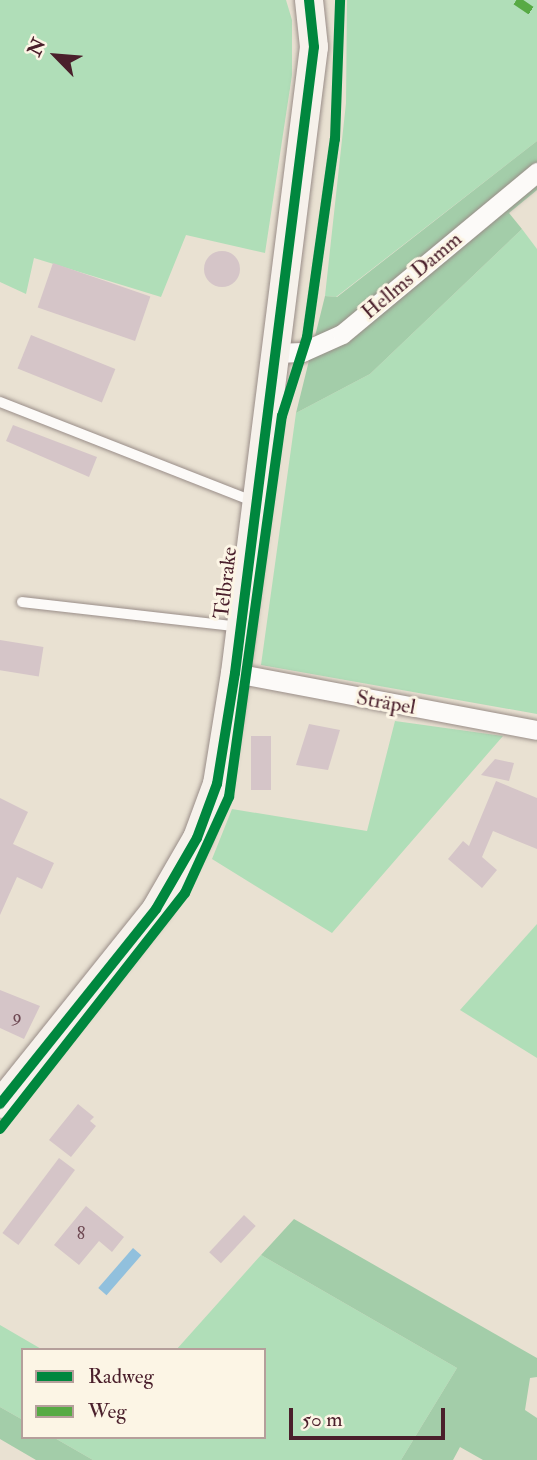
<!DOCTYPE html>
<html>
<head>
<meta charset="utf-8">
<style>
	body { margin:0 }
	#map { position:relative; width:537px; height:1460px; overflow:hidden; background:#e9e1d2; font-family:"IM FELL Double Pica",serif }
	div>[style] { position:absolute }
	.green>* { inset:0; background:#b0deb8 }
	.forest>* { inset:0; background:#a3cda9 }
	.water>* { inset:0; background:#91c0dd; transform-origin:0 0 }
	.building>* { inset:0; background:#d5c5c8; transform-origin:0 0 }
	.round { border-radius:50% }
	.roads { filter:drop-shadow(0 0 2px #998d88) drop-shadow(0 0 2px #998d88) }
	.lane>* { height:10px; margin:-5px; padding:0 5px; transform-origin:5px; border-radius:5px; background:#fcfaf8 }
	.street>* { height:19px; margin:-9.5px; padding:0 9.5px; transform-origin:9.5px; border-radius:9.5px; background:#fcfaf8 }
	.secondary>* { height:28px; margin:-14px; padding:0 14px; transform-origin:14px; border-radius:14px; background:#f6f1eb }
	.quiet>* { height:9px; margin-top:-4.5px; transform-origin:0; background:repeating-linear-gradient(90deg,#57aa44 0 18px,transparent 0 27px) }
	.cycleway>* { height:10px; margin:-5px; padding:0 5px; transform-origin:5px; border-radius:5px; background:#00873e }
	span { translate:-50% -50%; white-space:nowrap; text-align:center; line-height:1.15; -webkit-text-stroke:6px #fcf5e5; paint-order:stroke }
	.number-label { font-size:18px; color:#6d4852 }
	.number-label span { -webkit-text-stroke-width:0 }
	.street-label { font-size:21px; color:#4a1f2b }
	.legend { position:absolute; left:21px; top:1348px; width:245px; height:91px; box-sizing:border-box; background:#fcf5e5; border:2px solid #b59f9b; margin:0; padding:9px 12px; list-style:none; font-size:21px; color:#4a1f2b }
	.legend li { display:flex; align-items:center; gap:14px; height:35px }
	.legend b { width:35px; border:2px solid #b59f9b }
	.north { position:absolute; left:21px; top:21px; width:70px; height:70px; -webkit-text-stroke:5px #fcf5e5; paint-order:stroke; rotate:295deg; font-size:19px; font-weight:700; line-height:28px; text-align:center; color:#4a1f2b }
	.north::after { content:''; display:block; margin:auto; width:24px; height:32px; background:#4a1f2b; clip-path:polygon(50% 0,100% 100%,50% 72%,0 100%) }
	.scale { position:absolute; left:289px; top:1408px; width:156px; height:32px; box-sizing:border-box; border:4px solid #4a1f2b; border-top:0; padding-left:9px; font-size:21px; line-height:24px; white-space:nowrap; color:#4a1f2b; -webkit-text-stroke:5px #fcf5e5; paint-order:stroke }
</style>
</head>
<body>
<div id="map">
	<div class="green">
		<i style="clip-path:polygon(0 0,286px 0,292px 20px,292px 75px,265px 253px,186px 235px,161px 297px,34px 258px,26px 294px,0 282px)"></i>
		<i style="clip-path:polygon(347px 0,537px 0,537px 141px,336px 297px,325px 296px,346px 103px)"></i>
		<i style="clip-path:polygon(522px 229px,537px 249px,537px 714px,261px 665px,296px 413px,370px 374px)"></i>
		<i style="clip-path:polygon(395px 721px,503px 736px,332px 933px,212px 859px,232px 809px,367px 831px)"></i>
		<i style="clip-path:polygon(537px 924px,537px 1058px,460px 1010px)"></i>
		<i style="clip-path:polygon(261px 1255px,457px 1368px,401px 1460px,93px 1460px,53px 1437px,264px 1437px,264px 1350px,176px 1350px)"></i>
		<i style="clip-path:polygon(0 1325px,43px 1350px,23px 1350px,23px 1420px,0 1407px)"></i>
	</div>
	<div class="forest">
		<i style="clip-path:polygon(537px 141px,537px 190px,509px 213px,522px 229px,370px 374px,296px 413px,325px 296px,337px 297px)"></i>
		<i style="clip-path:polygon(294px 1219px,537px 1358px,537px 1377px,530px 1378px,525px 1410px,537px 1418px,537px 1460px,483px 1460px,460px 1447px,453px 1460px,401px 1460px,457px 1368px,261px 1255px)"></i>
		<i style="clip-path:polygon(0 1407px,23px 1420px,23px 1437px,53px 1437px,93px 1460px,36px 1460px,0 1439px)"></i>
	</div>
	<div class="water">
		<i style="left:133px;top:1248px;width:11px;height:53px;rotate:41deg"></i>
	</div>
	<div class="building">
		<i class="round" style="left:204px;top:251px;width:36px;height:36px"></i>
		<i style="left:53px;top:263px;width:103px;height:47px;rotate:19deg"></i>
		<i style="left:31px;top:335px;width:91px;height:36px;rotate:22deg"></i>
		<i style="clip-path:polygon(13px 425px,97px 457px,89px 477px,6px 441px)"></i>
		<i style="left:0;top:640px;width:44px;height:30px;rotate:9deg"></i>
		<i style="clip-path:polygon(309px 724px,340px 730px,328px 770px,296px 765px)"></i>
		<i style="left:251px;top:736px;width:20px;height:54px"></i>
		<i style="clip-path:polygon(495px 759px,514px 763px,509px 781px,481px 775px)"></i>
		<i style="clip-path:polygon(496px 781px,537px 798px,537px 849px,493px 831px,482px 857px,497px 870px,482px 888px,448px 859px,463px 841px,469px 846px)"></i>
		<i style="clip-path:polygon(0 798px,28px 812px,13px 844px,54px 863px,42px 889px,17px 877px,0 915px)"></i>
		<i style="clip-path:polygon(0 990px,40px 1006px,24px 1039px,0 1028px)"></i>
		<i style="clip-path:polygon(78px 1104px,94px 1117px,90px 1121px,96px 1126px,71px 1157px,49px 1140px)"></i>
		<i style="left:59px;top:1158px;width:20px;height:94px;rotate:37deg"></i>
		<i style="clip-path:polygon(86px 1206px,124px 1237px,112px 1252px,99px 1241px,79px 1265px,54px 1245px)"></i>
		<i style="left:244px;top:1215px;width:16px;height:51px;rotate:43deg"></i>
	</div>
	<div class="roads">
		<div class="lane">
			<i style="left:0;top:402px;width:274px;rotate:21.4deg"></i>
			<i style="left:22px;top:602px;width:219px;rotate:6.5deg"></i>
		</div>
		<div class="street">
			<i style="left:275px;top:353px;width:27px;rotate:-2deg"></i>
			<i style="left:302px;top:352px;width:44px;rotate:-24.2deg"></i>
			<i style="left:342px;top:334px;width:254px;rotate:-39.7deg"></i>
			<i style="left:235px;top:673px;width:307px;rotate:10.7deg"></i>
		</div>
		<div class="secondary">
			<i style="left:0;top:1104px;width:250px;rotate:-51.3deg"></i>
			<i style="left:156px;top:909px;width:82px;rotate:-60deg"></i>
			<i style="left:197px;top:838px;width:58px;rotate:-69.7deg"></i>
			<i style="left:217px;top:784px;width:112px;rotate:-80.8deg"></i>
			<i style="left:235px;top:673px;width:631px;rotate:-82.81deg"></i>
			<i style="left:314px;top:47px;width:47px;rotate:-96.1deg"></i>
		</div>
	</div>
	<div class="quiet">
		<i style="left:516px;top:0;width:25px;rotate:34deg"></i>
	</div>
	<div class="cycleway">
		<i style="left:0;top:1104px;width:250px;rotate:-51.3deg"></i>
		<i style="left:156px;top:909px;width:82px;rotate:-60deg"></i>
		<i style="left:197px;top:838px;width:58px;rotate:-69.7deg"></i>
		<i style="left:217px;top:784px;width:112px;rotate:-80.8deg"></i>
		<i style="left:235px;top:673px;width:631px;rotate:-82.81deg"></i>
		<i style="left:314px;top:47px;width:47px;rotate:-96.1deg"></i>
		<i style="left:0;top:1129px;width:300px;rotate:-51.9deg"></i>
		<i style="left:185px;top:893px;width:106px;rotate:-65.4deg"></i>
		<i style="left:229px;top:797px;width:385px;rotate:-82.1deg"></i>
		<i style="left:282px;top:416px;width:83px;rotate:-72.4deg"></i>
		<i style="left:307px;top:337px;width:200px;rotate:-82deg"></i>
		<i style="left:335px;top:139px;width:139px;rotate:-87.9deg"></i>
	</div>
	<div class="number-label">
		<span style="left:17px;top:1017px">9</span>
		<span style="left:81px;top:1234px">8</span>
	</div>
	<div class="street-label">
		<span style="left:412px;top:276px;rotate:-40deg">Hellms Damm</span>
		<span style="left:226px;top:583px;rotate:-83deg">Telbrake</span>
		<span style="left:386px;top:703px;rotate:10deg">Sträpel</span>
	</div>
	<ul class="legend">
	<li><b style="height:9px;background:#00873e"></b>Radweg</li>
	<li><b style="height:9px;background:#57aa44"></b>Weg</li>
	</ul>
	<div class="north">N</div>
	<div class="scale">50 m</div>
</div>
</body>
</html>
